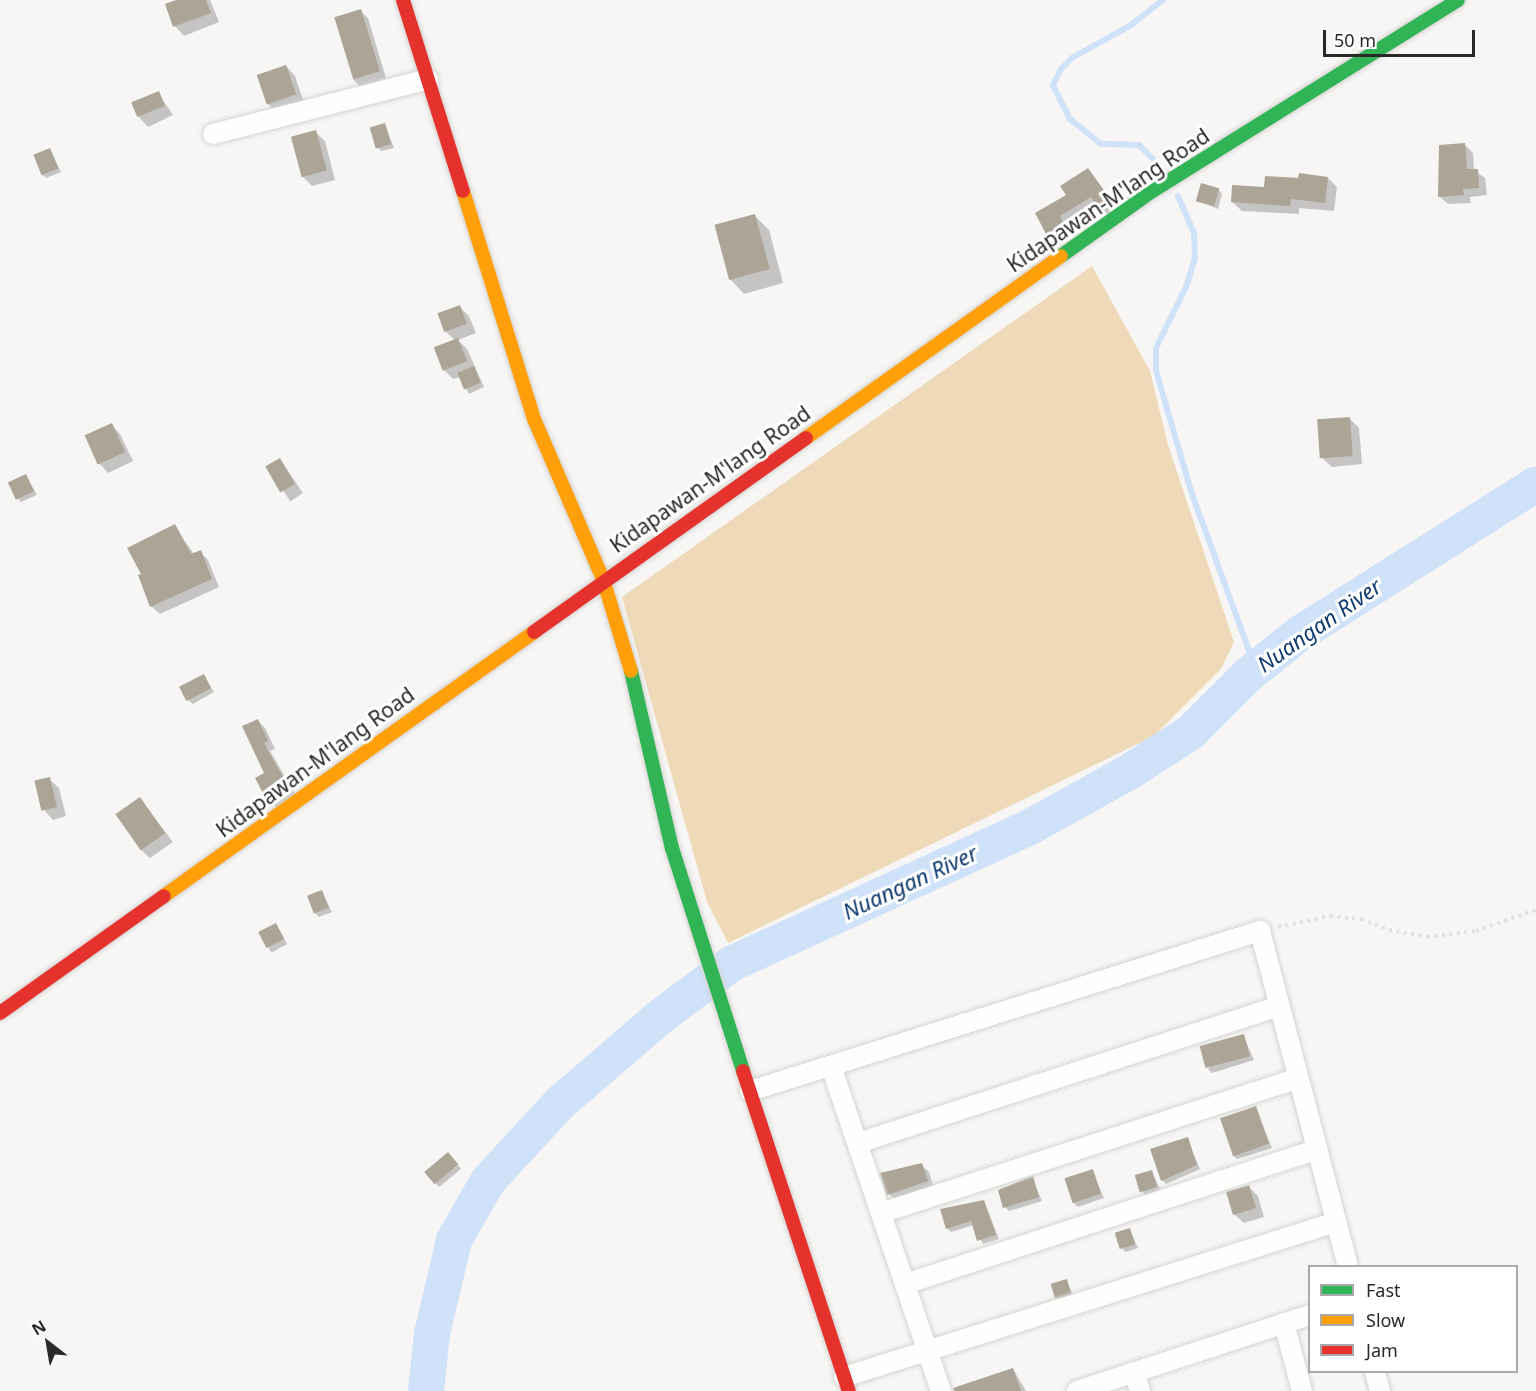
<!DOCTYPE html>
<html>
<head>
<meta charset="utf-8">
<style>
	body { margin:0 }
	#map { position:relative; width:1536px; height:1391px; overflow:hidden; background:#f7f6f4; font-family:"Noto Sans",sans-serif }
	div>[style] { position:absolute }
	.green>* { inset:0; background:#eed9b9 }
	.shadow>* { inset:0; background:#0003; transform-origin:0 0 }
	.stream>* { height:6px; margin:-3px; padding:0 3px; transform-origin:3px; border-radius:3px; background:#cfe2fa }
	.river>* { height:36px; margin:-18px; padding:0 18px; transform-origin:18px; border-radius:18px; background:#cfe2fa }
	.building>* { inset:0; background:#aca496; transform-origin:0 0 }
	.path>* { height:4px; margin-top:-2px; transform-origin:0; background:repeating-linear-gradient(90deg,#e1e1e0 0 3px,transparent 0 7.5px) }
	.roads { filter:drop-shadow(0 0 2px #d4d3d1) drop-shadow(0 0 2px #d4d3d1) }
	.street>* { height:20px; margin:-10px; padding:0 10px; transform-origin:10px; border-radius:10px; background:#fefefd }
	.fast>* { height:14px; margin:-7px; padding:0 7px; transform-origin:7px; border-radius:7px; background:#30b455 }
	.slow>* { height:14px; margin:-7px; padding:0 7px; transform-origin:7px; border-radius:7px; background:#ff9f0a }
	.jam>* { height:14px; margin:-7px; padding:0 7px; transform-origin:7px; border-radius:7px; background:#e5322d }
	span { translate:-50% -50%; white-space:nowrap; text-align:center; line-height:1.15; -webkit-text-stroke:6px #fff; paint-order:stroke }
	.street-label { font-size:21px; color:#2a2928 }
	.water-label { font-size:22px; color:#103c70; font-style:italic }
	.legend { position:absolute; left:1308px; top:1265px; width:210px; height:108px; box-sizing:border-box; background:#fff; border:2px solid #aaa9a9; margin:0; padding:8px 10px; list-style:none; font-size:18px; color:#2a2928 }
	.legend li { display:flex; align-items:center; gap:12px; height:30px }
	.legend b { width:30px; border:2px solid #aaa9a9 }
	.north { position:absolute; left:18px; top:1313px; width:60px; height:60px; -webkit-text-stroke:4px #fff; paint-order:stroke; rotate:329deg; font-size:16px; font-weight:700; line-height:24px; text-align:center; color:#2a2928 }
	.north::after { content:''; display:block; margin:auto; width:21px; height:27px; background:#2a2928; clip-path:polygon(50% 0,100% 100%,50% 72%,0 100%) }
	.scale { position:absolute; left:1323px; top:30px; width:152px; height:27px; box-sizing:border-box; border:3px solid #2a2928; border-top:0; padding-left:8px; font-size:18px; line-height:21px; white-space:nowrap; color:#2a2928; -webkit-text-stroke:4px #fff; paint-order:stroke }
</style>
</head>
<body>
<div id="map">
	<div class="green">
		<i style="clip-path:polygon(1092px 266px,1150px 371px,1168px 445px,1234px 642px,1221px 669px,1154px 736px,728px 943px,707px 902px,622px 597px)"></i>
	</div>
	<div class="shadow">
		<i style="clip-path:polygon(180px 0,210px 0,219px 22px,184px 36px,175px 26px,166px 5px)"></i>
		<i style="clip-path:polygon(360px 11px,368px 18px,386px 78px,360px 87px,353px 79px)"></i>
		<i style="clip-path:polygon(286px 66px,295px 76px,304px 103px,277px 113px,267px 103px)"></i>
		<i style="clip-path:polygon(158px 93px,173px 115px,148px 127px,139px 117px)"></i>
		<i style="clip-path:polygon(385px 124px,394px 148px,381px 151px,377px 147px)"></i>
		<i style="clip-path:polygon(315px 132px,325px 141px,335px 180px,312px 186px,303px 177px)"></i>
		<i style="clip-path:polygon(1465px 145px,1473px 153px,1474px 170px,1485px 178px,1487px 195px,1470px 197px,1471px 203px,1448px 204px,1440px 197px)"></i>
		<i style="clip-path:polygon(50px 149px,61px 172px,46px 178px,41px 173px)"></i>
		<i style="clip-path:polygon(1088px 170px,1119px 210px,1108px 217px,1098px 207px,1068px 226px,1072px 234px,1057px 242px,1048px 233px)"></i>
		<i style="clip-path:polygon(1328px 178px,1337px 187px,1334px 211px,1299px 208px,1299px 214px,1242px 211px,1232px 202px,1266px 189px)"></i>
		<i style="clip-path:polygon(1218px 189px,1222px 194px,1218px 209px,1198px 200px)"></i>
		<i style="clip-path:polygon(755px 216px,769px 230px,783px 283px,744px 294px,730px 279px)"></i>
		<i style="clip-path:polygon(460px 307px,469px 316px,476px 333px,458px 340px,467px 349px,484px 387px,469px 394px,460px 377px,453px 379px,444px 370px,456px 341px,446px 332px)"></i>
		<i style="clip-path:polygon(1350px 419px,1359px 428px,1362px 464px,1332px 467px,1322px 458px)"></i>
		<i style="clip-path:polygon(111px 424px,120px 434px,133px 461px,108px 473px,99px 463px)"></i>
		<i style="left:280px;top:459px;width:41px;height:15px;rotate:56deg"></i>
		<i style="clip-path:polygon(26px 476px,37px 495px,21px 502px,17px 498px)"></i>
		<i style="clip-path:polygon(174px 526px,194px 554px,200px 552px,208px 560px,219px 587px,160px 614px,151px 606px)"></i>
		<i style="clip-path:polygon(203px 676px,214px 692px,193px 704px,188px 700px)"></i>
		<i style="clip-path:polygon(258px 721px,265px 728px,275px 749px,270px 751px,295px 794px,276px 808px,257px 779px,266px 774px)"></i>
		<i style="clip-path:polygon(49px 779px,59px 788px,66px 816px,53px 820px,44px 810px)"></i>
		<i style="clip-path:polygon(140px 799px,173px 842px,150px 858px,140px 849px)"></i>
		<i style="clip-path:polygon(322px 892px,332px 912px,319px 917px,315px 913px)"></i>
		<i style="left:276px;top:924px;width:23px;height:18px;rotate:61deg"></i>
		<i style="clip-path:polygon(1243px 1035px,1254px 1060px,1212px 1073px,1208px 1069px)"></i>
		<i style="clip-path:polygon(1256px 1108px,1272px 1148px,1237px 1159px,1233px 1155px)"></i>
		<i style="clip-path:polygon(1187px 1139px,1200px 1169px,1166px 1184px,1162px 1180px)"></i>
		<i style="clip-path:polygon(452px 1158px,461px 1169px,439px 1187px,426px 1172px)"></i>
		<i style="clip-path:polygon(921px 1165px,929px 1172px,934px 1188px,895px 1200px,888px 1193px)"></i>
		<i style="clip-path:polygon(1092px 1171px,1104px 1198px,1078px 1207px,1073px 1202px)"></i>
		<i style="clip-path:polygon(1152px 1172px,1161px 1191px,1146px 1196px,1142px 1191px)"></i>
		<i style="clip-path:polygon(1032px 1178px,1042px 1201px,1009px 1211px,1005px 1207px)"></i>
		<i style="clip-path:polygon(1249px 1187px,1258px 1196px,1264px 1217px,1244px 1223px,1234px 1214px)"></i>
		<i style="clip-path:polygon(984px 1201px,999px 1239px,983px 1244px,974px 1225px,951px 1232px,947px 1228px,942px 1210px)"></i>
		<i style="clip-path:polygon(1130px 1230px,1138px 1248px,1126px 1252px,1121px 1248px)"></i>
		<i style="clip-path:polygon(1066px 1280px,1074px 1297px,1061px 1301px,1056px 1297px)"></i>
		<i style="clip-path:polygon(1013px 1369px,1026px 1391px,955px 1391px)"></i>
	</div>
	<div class="stream">
		<i style="left:1157px;top:163px;width:25px;rotate:-135deg"></i>
		<i style="left:1139px;top:145px;width:38px;rotate:-178deg"></i>
		<i style="left:1101px;top:144px;width:40px;rotate:-141deg"></i>
		<i style="left:1070px;top:119px;width:38px;rotate:-117deg"></i>
		<i style="left:1053px;top:85px;width:18px;rotate:-63deg"></i>
		<i style="left:1061px;top:69px;width:16px;rotate:-45deg"></i>
		<i style="left:1072px;top:58px;width:68px;rotate:-29.2deg"></i>
		<i style="left:1131px;top:25px;width:41px;rotate:-38deg"></i>
		<i style="left:1178px;top:196px;width:40px;rotate:66.6deg"></i>
		<i style="left:1194px;top:233px;width:25px;rotate:88deg"></i>
		<i style="left:1195px;top:258px;width:30px;rotate:107deg"></i>
		<i style="left:1186px;top:287px;width:68px;rotate:116.2deg"></i>
		<i style="left:1156px;top:348px;width:23px;rotate:90deg"></i>
		<i style="left:1156px;top:371px;width:128px;rotate:73.7deg"></i>
		<i style="left:1192px;top:494px;width:169px;rotate:70deg"></i>
		<i style="left:1250px;top:653px;width:22px;rotate:95deg"></i>
	</div>
	<div class="river">
		<i style="left:426px;top:1391px;width:57px;rotate:-84deg"></i>
		<i style="left:432px;top:1334px;width:97px;rotate:-76.8deg"></i>
		<i style="left:454px;top:1240px;width:68px;rotate:-60deg"></i>
		<i style="left:488px;top:1181px;width:106px;rotate:-47.3deg"></i>
		<i style="left:560px;top:1103px;width:133px;rotate:-40.7deg"></i>
		<i style="left:661px;top:1016px;width:87px;rotate:-36.6deg"></i>
		<i style="left:731px;top:964px;width:331px;rotate:-24.6deg"></i>
		<i style="left:1032px;top:826px;width:111px;rotate:-29.1deg"></i>
		<i style="left:1129px;top:772px;width:74px;rotate:-32.8deg"></i>
		<i style="left:1191px;top:732px;width:81px;rotate:-45deg"></i>
		<i style="left:1248px;top:675px;width:65px;rotate:-38.8deg"></i>
		<i style="left:1299px;top:634px;width:280px;rotate:-32.3deg"></i>
	</div>
	<div class="building">
		<i style="clip-path:polygon(176px 0,206px 0,211px 13px,173px 27px,165px 4px)"></i>
		<i style="left:361px;top:9px;width:65px;height:28px;rotate:73deg"></i>
		<i style="left:286px;top:65px;width:31px;height:31px;rotate:71deg"></i>
		<i style="left:159px;top:91px;width:16px;height:30px;rotate:68deg"></i>
		<i style="left:385px;top:123px;width:22px;height:16px;rotate:74deg"></i>
		<i style="left:316px;top:130px;width:42px;height:26px;rotate:75deg"></i>
		<i style="clip-path:polygon(1465px 143px,1467px 169px,1478px 169px,1479px 188px,1463px 189px,1464px 195px,1438px 197px,1439px 145px)"></i>
		<i style="left:50px;top:148px;width:22px;height:18px;rotate:68deg"></i>
		<i style="clip-path:polygon(1088px 168px,1111px 200px,1098px 209px,1091px 197px,1060px 216px,1064px 224px,1046px 234px,1035px 213px,1066px 195px,1060px 186px)"></i>
		<i style="clip-path:polygon(1299px 173px,1328px 177px,1325px 203px,1291px 199px,1290px 206px,1231px 202px,1232px 185px,1264px 187px,1265px 176px,1298px 178px)"></i>
		<i style="left:1201px;top:183px;width:19px;height:19px;rotate:16deg"></i>
		<i style="left:755px;top:214px;width:57px;height:42px;rotate:75deg"></i>
		<i style="left:460px;top:305px;width:20px;height:24px;rotate:70deg"></i>
		<i style="left:458px;top:338px;width:25px;height:26px;rotate:69deg"></i>
		<i style="left:474px;top:366px;width:18px;height:18px;rotate:68deg"></i>
		<i style="left:1350px;top:417px;width:39px;height:33px;rotate:86deg"></i>
		<i style="left:112px;top:423px;width:32px;height:30px;rotate:66deg"></i>
		<i style="left:280px;top:458px;width:30px;height:17px;rotate:60deg"></i>
		<i style="left:26px;top:474px;width:19px;height:20px;rotate:65deg"></i>
		<i style="clip-path:polygon(175px 524px,191px 554px,201px 550px,212px 579px,150px 607px,138px 575px,141px 574px,127px 548px)"></i>
		<i style="left:204px;top:674px;width:16px;height:28px;rotate:63deg"></i>
		<i style="clip-path:polygon(258px 719px,268px 741px,264px 743px,288px 786px,267px 801px,255px 778px,264px 773px,242px 726px)"></i>
		<i style="left:50px;top:777px;width:31px;height:16px;rotate:77deg"></i>
		<i style="left:140px;top:797px;width:44px;height:30px;rotate:55deg"></i>
		<i style="left:322px;top:890px;width:19px;height:16px;rotate:69deg"></i>
		<i style="left:276px;top:923px;width:18px;height:20px;rotate:63deg"></i>
		<i style="left:1244px;top:1034px;width:23px;height:46px;rotate:75deg"></i>
		<i style="left:1256px;top:1106px;width:40px;height:38px;rotate:71deg"></i>
		<i style="clip-path:polygon(1188px 1137px,1197px 1165px,1161px 1181px,1150px 1149px)"></i>
		<i style="left:448px;top:1152px;width:16px;height:31px;rotate:50deg"></i>
		<i style="clip-path:polygon(922px 1163px,928px 1181px,887px 1195px,880px 1173px)"></i>
		<i style="left:1093px;top:1169px;width:26px;height:30px;rotate:72deg"></i>
		<i style="left:1152px;top:1170px;width:18px;height:18px;rotate:74deg"></i>
		<i style="clip-path:polygon(1033px 1176px,1039px 1197px,1003px 1208px,998px 1190px)"></i>
		<i style="left:1249px;top:1185px;width:24px;height:24px;rotate:73deg"></i>
		<i style="clip-path:polygon(984px 1200px,996px 1235px,977px 1241px,971px 1221px,946px 1229px,940px 1209px)"></i>
		<i style="left:1130px;top:1228px;width:17px;height:16px;rotate:73deg"></i>
		<i style="left:1067px;top:1279px;width:15px;height:17px;rotate:74deg"></i>
		<i style="clip-path:polygon(1013px 1368px,1021px 1391px,954px 1391px,953px 1388px)"></i>
	</div>
	<div class="path">
		<i style="left:1278px;top:927px;width:53px;rotate:-11.9deg"></i>
		<i style="left:1330px;top:916px;width:31px;rotate:6deg"></i>
		<i style="left:1361px;top:919px;width:30px;rotate:21deg"></i>
		<i style="left:1389px;top:930px;width:39px;rotate:10deg"></i>
		<i style="left:1427px;top:937px;width:49px;rotate:-7deg"></i>
		<i style="left:1476px;top:931px;width:64px;rotate:-19.3deg"></i>
	</div>
	<div class="roads">
		<div class="street">
			<i style="left:213px;top:134px;width:222px;rotate:-14.3deg"></i>
			<i style="left:831px;top:1066px;width:343px;rotate:71.3deg"></i>
			<i style="left:750px;top:1091px;width:535px;rotate:-17.42deg"></i>
			<i style="left:1260px;top:931px;width:346px;rotate:75.3deg"></i>
			<i style="left:858px;top:1143px;width:443px;rotate:-18deg"></i>
			<i style="left:881px;top:1213px;width:438px;rotate:-17.9deg"></i>
			<i style="left:905px;top:1284px;width:434px;rotate:-18.1deg"></i>
			<i style="left:1284px;top:1323px;width:70px;rotate:75.2deg"></i>
			<i style="left:1134px;top:1372px;width:20px;rotate:72deg"></i>
			<i style="left:1375px;top:1372px;width:20px;rotate:75deg"></i>
			<i style="left:844px;top:1377px;width:516px;rotate:-17.49deg"></i>
			<i style="left:1077px;top:1391px;width:245px;rotate:-18.1deg"></i>
		</div>
		<div class="fast">
			<i style="left:1061px;top:256px;width:114px;rotate:-35.4deg"></i>
			<i style="left:1154px;top:190px;width:358px;rotate:-32deg"></i>
			<i style="left:631px;top:671px;width:182px;rotate:77deg"></i>
			<i style="left:672px;top:848px;width:234px;rotate:72.3deg"></i>
		</div>
		<div class="slow">
			<i style="left:463px;top:191px;width:239px;rotate:72.7deg"></i>
			<i style="left:534px;top:419px;width:174px;rotate:66.7deg"></i>
			<i style="left:603px;top:579px;width:96px;rotate:73.1deg"></i>
			<i style="left:806px;top:438px;width:313px;rotate:-35.5deg"></i>
			<i style="left:164px;top:896px;width:455px;rotate:-35.5deg"></i>
		</div>
		<div class="jam">
			<i style="left:403px;top:0;width:200px;rotate:72.6deg"></i>
			<i style="left:534px;top:632px;width:334px;rotate:-35.5deg"></i>
			<i style="left:0;top:1013px;width:201px;rotate:-35.5deg"></i>
			<i style="left:743px;top:1071px;width:337px;rotate:71.7deg"></i>
		</div>
	</div>
	<div class="street-label">
		<span style="left:1108px;top:200px;rotate:-34deg">Kidapawan-M'lang Road</span>
		<span style="left:710px;top:479px;rotate:-35deg">Kidapawan-M'lang Road</span>
		<span style="left:315px;top:762px;rotate:-36deg">Kidapawan-M'lang Road</span>
	</div>
	<div class="water-label">
		<span style="left:1319px;top:625px;rotate:-35deg">Nuangan River</span>
		<span style="left:910px;top:882px;rotate:-25deg">Nuangan River</span>
	</div>
	<ul class="legend">
	<li><b style="height:8px;background:#30b455"></b>Fast</li>
	<li><b style="height:8px;background:#ff9f0a"></b>Slow</li>
	<li><b style="height:8px;background:#e5322d"></b>Jam</li>
	</ul>
	<div class="north">N</div>
	<div class="scale">50 m</div>
</div>
</body>
</html>
